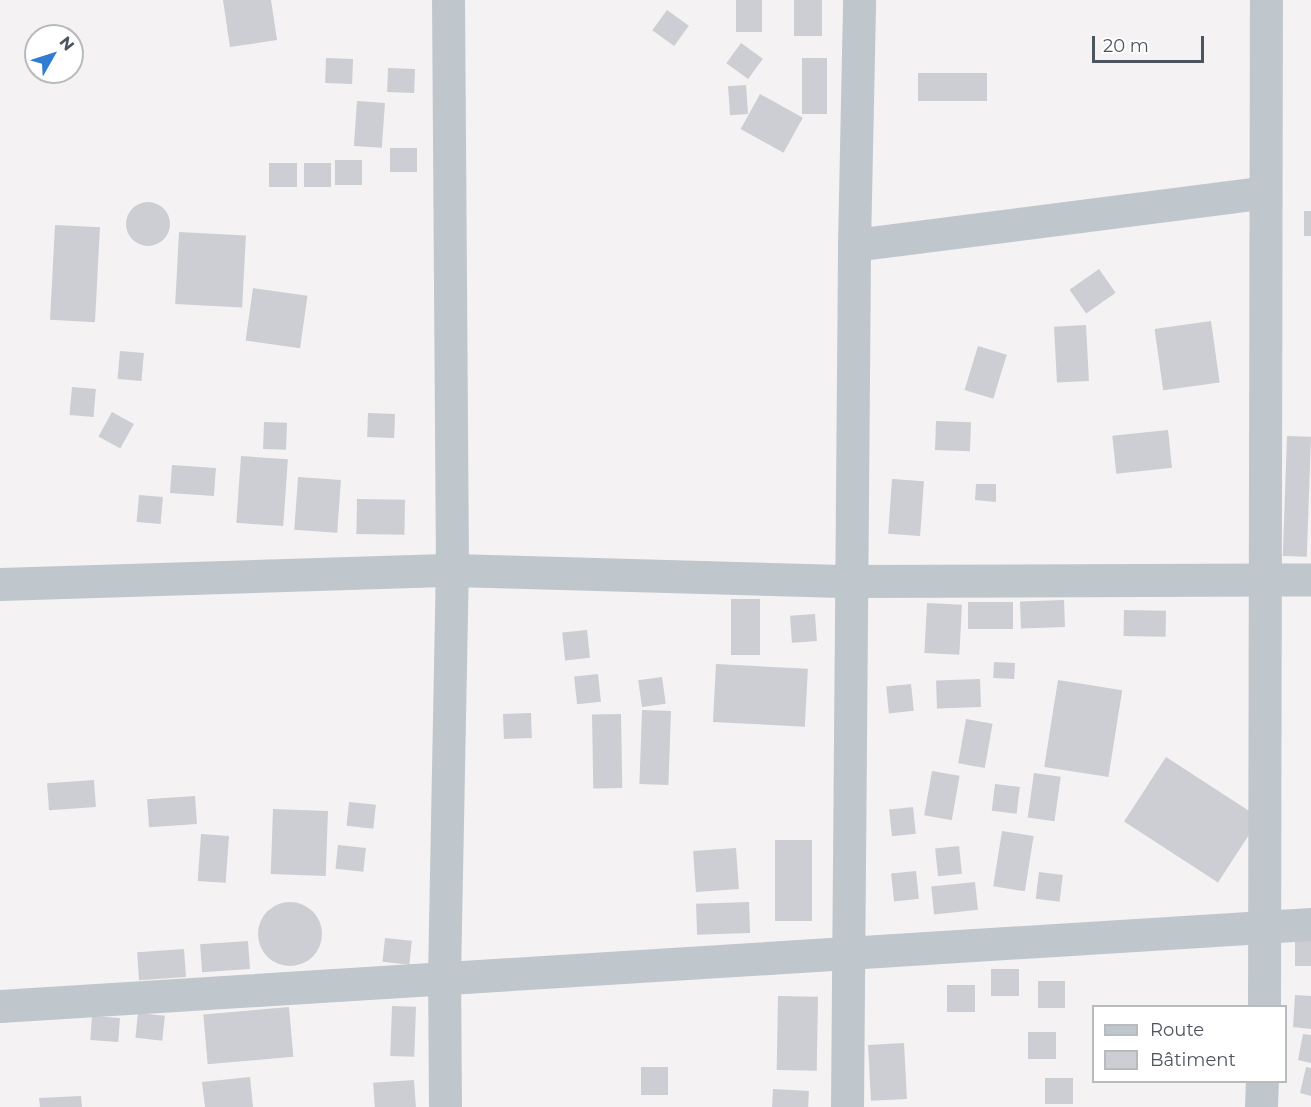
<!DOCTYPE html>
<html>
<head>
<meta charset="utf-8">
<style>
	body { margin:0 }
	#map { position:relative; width:1311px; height:1107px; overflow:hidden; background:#f4f2f2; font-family:Montserrat,sans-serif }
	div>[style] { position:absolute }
	.building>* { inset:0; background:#cdced3; transform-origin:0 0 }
	.round { border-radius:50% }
	.street>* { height:33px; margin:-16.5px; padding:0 16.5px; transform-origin:16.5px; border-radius:16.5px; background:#bfc6cc }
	span { translate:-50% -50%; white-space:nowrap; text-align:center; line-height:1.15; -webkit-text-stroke:5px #fff; paint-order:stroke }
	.legend { position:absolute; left:1092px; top:1005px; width:195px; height:78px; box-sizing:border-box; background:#fff; border:2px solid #b7bbbe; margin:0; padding:8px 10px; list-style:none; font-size:18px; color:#4c555d }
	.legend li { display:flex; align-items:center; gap:12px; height:30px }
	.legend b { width:30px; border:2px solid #b7bbbe }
	.north { position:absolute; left:24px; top:24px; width:60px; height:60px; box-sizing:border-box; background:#fff; border:2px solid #b7bbbe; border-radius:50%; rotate:51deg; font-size:16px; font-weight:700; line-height:24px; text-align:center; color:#4c555d }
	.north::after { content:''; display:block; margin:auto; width:21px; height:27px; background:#307cd0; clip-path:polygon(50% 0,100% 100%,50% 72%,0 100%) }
	.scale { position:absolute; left:1092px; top:36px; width:112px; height:27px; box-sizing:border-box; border:3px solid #4c555d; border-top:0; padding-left:8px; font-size:18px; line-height:21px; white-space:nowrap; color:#4c555d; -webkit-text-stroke:4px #fff; paint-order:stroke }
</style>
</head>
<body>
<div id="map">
	<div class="building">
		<i style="clip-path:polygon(223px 0,271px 0,277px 40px,230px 47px)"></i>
		<i style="left:736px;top:0;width:26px;height:32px"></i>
		<i style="left:794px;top:0;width:28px;height:36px"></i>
		<i style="left:667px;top:10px;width:27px;height:25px;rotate:36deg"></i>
		<i style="left:741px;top:43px;width:27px;height:25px;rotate:36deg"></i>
		<i style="left:326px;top:58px;width:27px;height:25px;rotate:2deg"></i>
		<i style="left:802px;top:58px;width:25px;height:56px"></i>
		<i style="left:388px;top:68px;width:27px;height:24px;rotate:2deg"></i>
		<i style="left:918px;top:73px;width:69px;height:28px"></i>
		<i style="left:746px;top:85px;width:29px;height:18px;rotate:86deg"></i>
		<i style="left:760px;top:94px;width:49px;height:40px;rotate:29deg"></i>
		<i style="left:357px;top:101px;width:28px;height:45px;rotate:4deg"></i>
		<i style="left:390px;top:148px;width:27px;height:24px"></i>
		<i style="left:335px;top:160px;width:27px;height:25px"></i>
		<i style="left:269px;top:163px;width:28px;height:24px"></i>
		<i style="left:304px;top:163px;width:27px;height:24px"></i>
		<i class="round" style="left:126px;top:202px;width:44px;height:44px"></i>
		<i style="left:1304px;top:211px;width:7px;height:25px"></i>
		<i style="left:55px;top:225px;width:45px;height:95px;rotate:3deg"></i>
		<i style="left:179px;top:232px;width:67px;height:72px;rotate:3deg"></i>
		<i style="left:1099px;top:269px;width:29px;height:36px;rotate:55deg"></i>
		<i style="left:253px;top:288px;width:55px;height:53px;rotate:8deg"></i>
		<i style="left:1211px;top:321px;width:62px;height:57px;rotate:82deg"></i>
		<i style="left:1086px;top:325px;width:56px;height:32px;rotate:87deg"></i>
		<i style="left:978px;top:346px;width:30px;height:46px;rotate:17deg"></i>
		<i style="left:120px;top:351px;width:24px;height:28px;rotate:5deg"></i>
		<i style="left:72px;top:387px;width:24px;height:28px;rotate:5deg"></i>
		<i style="left:112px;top:412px;width:25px;height:28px;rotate:29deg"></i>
		<i style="left:368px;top:413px;width:27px;height:24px;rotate:2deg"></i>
		<i style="left:936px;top:421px;width:35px;height:29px;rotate:2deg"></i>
		<i style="left:264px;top:422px;width:23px;height:27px;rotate:2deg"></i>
		<i style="left:1168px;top:430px;width:38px;height:56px;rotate:84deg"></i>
		<i style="left:1287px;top:436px;width:24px;height:120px;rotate:2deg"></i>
		<i style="left:241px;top:456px;width:47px;height:67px;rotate:4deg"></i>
		<i style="left:172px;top:465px;width:44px;height:28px;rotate:4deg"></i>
		<i style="left:298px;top:477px;width:43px;height:53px;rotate:4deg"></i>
		<i style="left:892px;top:479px;width:32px;height:55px;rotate:4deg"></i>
		<i style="clip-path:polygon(976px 484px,996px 484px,996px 502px,975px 500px)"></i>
		<i style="left:139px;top:495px;width:24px;height:27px;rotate:5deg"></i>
		<i style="left:357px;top:499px;width:48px;height:35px;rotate:1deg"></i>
		<i style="left:731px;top:599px;width:29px;height:56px"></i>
		<i style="left:1064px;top:600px;width:27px;height:44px;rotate:88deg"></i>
		<i style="left:1013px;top:602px;width:27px;height:45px;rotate:90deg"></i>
		<i style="left:927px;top:603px;width:35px;height:50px;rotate:3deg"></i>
		<i style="left:1124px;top:610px;width:42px;height:26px;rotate:1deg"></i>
		<i style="left:815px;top:614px;width:27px;height:25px;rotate:86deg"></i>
		<i style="left:587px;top:630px;width:28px;height:25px;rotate:84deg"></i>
		<i style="left:994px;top:662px;width:21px;height:16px;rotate:3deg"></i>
		<i style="left:716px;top:664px;width:92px;height:58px;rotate:3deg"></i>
		<i style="left:598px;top:674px;width:28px;height:24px;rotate:84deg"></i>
		<i style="left:662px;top:677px;width:27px;height:24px;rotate:82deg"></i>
		<i style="left:980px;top:679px;width:28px;height:44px;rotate:88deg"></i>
		<i style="left:1058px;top:680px;width:65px;height:88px;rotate:9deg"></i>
		<i style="left:911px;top:684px;width:27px;height:25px;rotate:84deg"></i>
		<i style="left:642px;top:710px;width:29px;height:74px;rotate:2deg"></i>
		<i style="left:531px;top:713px;width:25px;height:28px;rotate:88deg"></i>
		<i style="left:621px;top:714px;width:74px;height:29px;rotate:89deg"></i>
		<i style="left:966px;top:719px;width:27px;height:45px;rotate:10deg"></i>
		<i style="left:1166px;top:757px;width:112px;height:77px;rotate:33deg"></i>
		<i style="left:932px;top:771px;width:28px;height:45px;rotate:10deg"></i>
		<i style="left:1034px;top:773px;width:27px;height:45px;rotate:8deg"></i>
		<i style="left:94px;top:780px;width:27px;height:47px;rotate:86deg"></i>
		<i style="left:995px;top:784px;width:25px;height:27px;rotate:7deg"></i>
		<i style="left:195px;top:796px;width:28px;height:48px;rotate:86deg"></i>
		<i style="left:349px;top:802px;width:27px;height:24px;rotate:6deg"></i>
		<i style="left:913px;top:807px;width:27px;height:24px;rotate:84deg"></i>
		<i style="left:273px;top:809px;width:55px;height:65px;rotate:2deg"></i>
		<i style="left:1002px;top:831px;width:32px;height:56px;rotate:9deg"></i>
		<i style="left:201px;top:834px;width:28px;height:47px;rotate:4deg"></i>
		<i style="left:775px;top:840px;width:37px;height:81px"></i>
		<i style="left:338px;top:845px;width:28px;height:24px;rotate:6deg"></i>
		<i style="left:959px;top:846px;width:28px;height:24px;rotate:84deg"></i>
		<i style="left:736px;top:848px;width:41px;height:43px;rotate:86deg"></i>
		<i style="left:916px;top:871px;width:28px;height:25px;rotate:84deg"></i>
		<i style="left:1039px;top:872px;width:24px;height:27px;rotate:7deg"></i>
		<i style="left:975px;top:882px;width:28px;height:44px;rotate:84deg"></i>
		<i class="round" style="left:258px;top:902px;width:64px;height:64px"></i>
		<i style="left:749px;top:902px;width:31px;height:53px;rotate:88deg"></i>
		<i style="left:1295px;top:937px;width:16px;height:29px"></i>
		<i style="left:385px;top:938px;width:27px;height:24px;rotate:6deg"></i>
		<i style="left:248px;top:941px;width:28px;height:48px;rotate:86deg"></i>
		<i style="left:184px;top:949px;width:28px;height:47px;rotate:86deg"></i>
		<i style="left:991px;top:969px;width:28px;height:27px"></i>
		<i style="left:1038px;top:981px;width:27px;height:27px"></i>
		<i style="left:947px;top:985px;width:28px;height:27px"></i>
		<i style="clip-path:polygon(1295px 995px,1311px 996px,1311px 1029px,1293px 1027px)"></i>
		<i style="left:778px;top:996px;width:40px;height:74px;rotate:1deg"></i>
		<i style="left:392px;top:1006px;width:24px;height:50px;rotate:2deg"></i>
		<i style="left:289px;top:1007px;width:50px;height:86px;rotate:85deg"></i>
		<i style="left:138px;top:1013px;width:27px;height:25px;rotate:6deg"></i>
		<i style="left:92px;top:1016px;width:28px;height:24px;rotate:4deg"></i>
		<i style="left:1028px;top:1032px;width:28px;height:27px"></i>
		<i style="clip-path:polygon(1303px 1034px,1311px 1035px,1311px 1063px,1298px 1060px)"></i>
		<i style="left:904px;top:1043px;width:56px;height:36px;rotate:87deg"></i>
		<i style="left:668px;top:1067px;width:28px;height:27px;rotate:90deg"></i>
		<i style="clip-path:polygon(1306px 1067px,1311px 1068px,1311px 1096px,1300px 1093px)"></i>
		<i style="clip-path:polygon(250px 1077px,253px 1107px,205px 1107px,202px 1082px)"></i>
		<i style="left:1073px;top:1078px;width:26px;height:28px;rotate:90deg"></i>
		<i style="left:414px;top:1080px;width:27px;height:41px;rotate:86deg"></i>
		<i style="left:773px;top:1089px;width:36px;height:18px;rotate:3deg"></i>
		<i style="clip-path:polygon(81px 1096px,82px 1107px,40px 1107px,39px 1098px)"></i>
	</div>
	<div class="street">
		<i style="left:854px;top:245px;width:414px;rotate:-7.3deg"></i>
		<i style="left:0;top:584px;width:452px;rotate:-1.8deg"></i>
		<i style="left:452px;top:570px;width:399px;rotate:1.6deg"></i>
		<i style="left:851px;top:581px;width:460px;rotate:-0.2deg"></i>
		<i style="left:0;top:1006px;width:1314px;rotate:-3.58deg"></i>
		<i style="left:1264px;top:1006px;width:1006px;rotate:-89.89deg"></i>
		<i style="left:445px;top:1107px;width:129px;rotate:-90.4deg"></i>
		<i style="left:444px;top:978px;width:408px;rotate:-88.9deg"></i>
		<i style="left:452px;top:570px;width:570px;rotate:-90.4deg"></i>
		<i style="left:847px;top:1107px;width:862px;rotate:-89.53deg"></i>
		<i style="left:854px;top:245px;width:245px;rotate:-88.8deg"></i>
		<i style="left:1261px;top:1107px;width:25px;rotate:-88deg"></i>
	</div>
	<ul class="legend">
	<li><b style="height:8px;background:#bfc6cc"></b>Route</li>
	<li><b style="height:16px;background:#cdced3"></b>Bâtiment</li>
	</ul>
	<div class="north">N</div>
	<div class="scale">20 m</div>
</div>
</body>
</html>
